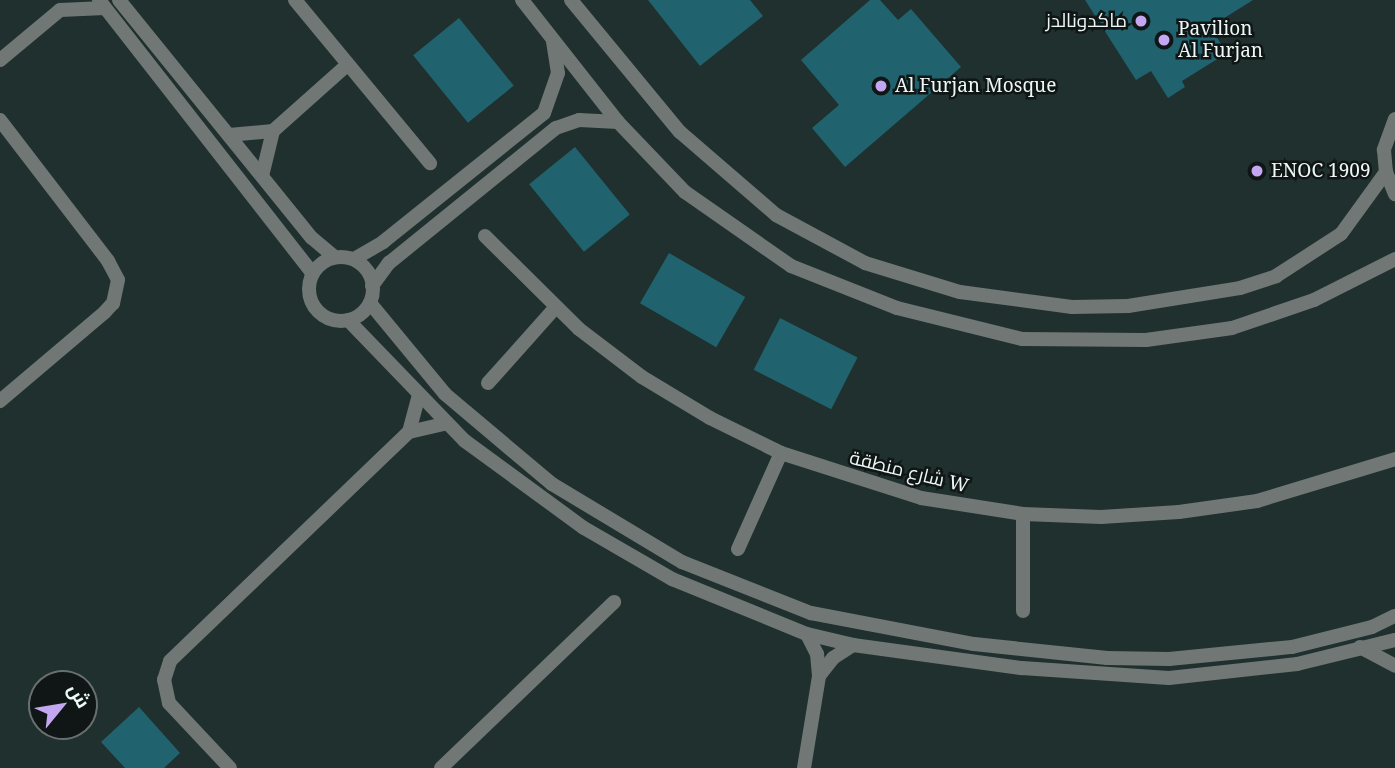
<!DOCTYPE html>
<html>
<head>
<meta charset="utf-8">
<style>
	body { margin:0 }
	#map { position:relative; width:1395px; height:768px; overflow:hidden; background:#1f302e; font-family:"Noto Serif",Cairo,serif }
	div>[style] { position:absolute }
	.building>* { inset:0; background:#20636e; transform-origin:0 0 }
	.minor>* { height:14px; margin:-7px; padding:0 7px; transform-origin:7px; border-radius:7px; background:#707774 }
	.minor>.ring { margin:-7px; padding:0; box-sizing:content-box; background:none; border:14px solid #707774; border-radius:50% }
	.tertiary>* { height:14px; margin:-7px; padding:0 7px; transform-origin:7px; border-radius:7px; background:#707774 }
	.dots>* { width:19px; height:19px; translate:-50% -50%; box-sizing:border-box; border:4px solid #0f1615; border-radius:50% }
	span { translate:-50% -50%; white-space:nowrap; text-align:center; line-height:1.15; -webkit-text-stroke:5px #0f1615; paint-order:stroke }
	.poi-label { font-size:19px; color:#edf7f6 }
	.right { translate:-100% -50%; text-align:right }
	.left { translate:0 -50%; text-align:left }
	.street-label { font-size:19px; color:#edf7f6 }
	.north { position:absolute; left:28px; top:670px; width:70px; height:70px; box-sizing:border-box; background:#0f1615; border:2px solid #68706f; border-radius:50%; rotate:60deg; font-size:19px; font-weight:700; line-height:28px; text-align:center; color:#edf7f6 }
	.north::after { content:''; display:block; margin:auto; width:24px; height:32px; background:#c4a7f1; clip-path:polygon(50% 0,100% 100%,50% 72%,0 100%) }
</style>
</head>
<body>
<div id="map">
	<div class="building">
		<i style="clip-path:polygon(648px 0,750px 0,763px 16px,700px 66px)"></i>
		<i style="clip-path:polygon(870px 0,880px 0,898px 20px,911px 9px,961px 67px,845px 167px,812px 128px,839px 105px,801px 60px)"></i>
		<i style="clip-path:polygon(1085px 0,1253px 0,1210px 27px,1227px 53px,1182px 81px,1185px 87px,1168px 98px,1151px 71px,1136px 80px)"></i>
		<i style="left:459px;top:18px;width:87px;height:59px;rotate:51deg"></i>
		<i style="left:575px;top:147px;width:87px;height:59px;rotate:51deg"></i>
		<i style="left:669px;top:253px;width:88px;height:58px;rotate:30deg"></i>
		<i style="left:780px;top:318px;width:87px;height:58px;rotate:27deg"></i>
		<i style="clip-path:polygon(139px 707px,180px 753px,164px 768px,125px 768px,101px 742px)"></i>
	</div>
	<div class="minor">
		<i style="left:99px;top:0;width:346px;rotate:52deg"></i>
		<i style="left:119px;top:0;width:306px;rotate:51deg"></i>
		<i style="left:312px;top:238px;width:30px;rotate:40deg"></i>
		<i style="left:295px;top:0;width:212px;rotate:50.4deg"></i>
		<i style="left:0;top:60px;width:78px;rotate:-39.8deg"></i>
		<i style="left:60px;top:10px;width:45px;rotate:-2.5deg"></i>
		<i style="left:0;top:120px;width:178px;rotate:52.5deg"></i>
		<i style="left:108px;top:261px;width:21px;rotate:62deg"></i>
		<i style="left:118px;top:280px;width:24px;rotate:102deg"></i>
		<i style="left:113px;top:303px;width:12px;rotate:132deg"></i>
		<i style="left:105px;top:312px;width:138px;rotate:139.7deg"></i>
		<i style="left:229px;top:135px;width:44px;rotate:-5.2deg"></i>
		<i style="left:273px;top:131px;width:99px;rotate:-41.7deg"></i>
		<i style="left:262px;top:176px;width:46px;rotate:-76.3deg"></i>
		<i style="left:485px;top:236px;width:132px;rotate:44.7deg"></i>
		<i style="left:579px;top:329px;width:79px;rotate:37.3deg"></i>
		<i style="left:642px;top:377px;width:79px;rotate:31.1deg"></i>
		<i style="left:710px;top:418px;width:79px;rotate:26.2deg"></i>
		<i style="left:781px;top:453px;width:147px;rotate:17.8deg"></i>
		<i style="left:921px;top:498px;width:103px;rotate:8.9deg"></i>
		<i style="left:1023px;top:514px;width:78px;rotate:2.2deg"></i>
		<i style="left:1101px;top:517px;width:78px;rotate:-3.7deg"></i>
		<i style="left:1179px;top:512px;width:79px;rotate:-8deg"></i>
		<i style="left:1257px;top:501px;width:144px;rotate:-16.9deg"></i>
		<i class="ring" style="left:309px;top:257px;width:50px;height:50px"></i>
		<i style="left:354px;top:259px;width:34px;rotate:-30deg"></i>
		<i style="left:383px;top:242px;width:206px;rotate:-38.7deg"></i>
		<i style="left:544px;top:113px;width:42px;rotate:-70.7deg"></i>
		<i style="left:558px;top:73px;width:32px;rotate:-99deg"></i>
		<i style="left:372px;top:286px;width:29px;rotate:-54deg"></i>
		<i style="left:389px;top:263px;width:215px;rotate:-39deg"></i>
		<i style="left:556px;top:128px;width:24px;rotate:-19deg"></i>
		<i style="left:579px;top:120px;width:39px;rotate:3deg"></i>
		<i style="left:370px;top:303px;width:118px;rotate:50.5deg"></i>
		<i style="left:445px;top:394px;width:140px;rotate:40.1deg"></i>
		<i style="left:552px;top:484px;width:152px;rotate:31deg"></i>
		<i style="left:682px;top:562px;width:139px;rotate:21.6deg"></i>
		<i style="left:811px;top:613px;width:166px;rotate:10.8deg"></i>
		<i style="left:974px;top:644px;width:134px;rotate:6deg"></i>
		<i style="left:1107px;top:658px;width:62px;rotate:0.9deg"></i>
		<i style="left:1169px;top:659px;width:124px;rotate:-5.6deg"></i>
		<i style="left:1292px;top:647px;width:82px;rotate:-14deg"></i>
		<i style="left:1372px;top:627px;width:25px;rotate:-26deg"></i>
		<i style="left:348px;top:320px;width:168px;rotate:46deg"></i>
		<i style="left:465px;top:441px;width:147px;rotate:36.2deg"></i>
		<i style="left:584px;top:528px;width:102px;rotate:30.1deg"></i>
		<i style="left:672px;top:579px;width:146px;rotate:22.2deg"></i>
		<i style="left:807px;top:634px;width:47px;rotate:13.4deg"></i>
		<i style="left:853px;top:645px;width:171px;rotate:7.8deg"></i>
		<i style="left:1022px;top:668px;width:147px;rotate:3.9deg"></i>
		<i style="left:1169px;top:678px;width:129px;rotate:-6.2deg"></i>
		<i style="left:1297px;top:664px;width:101px;rotate:-13.8deg"></i>
		<i style="left:488px;top:383px;width:101px;rotate:-48.2deg"></i>
		<i style="left:409px;top:432px;width:38px;rotate:-75deg"></i>
		<i style="left:1023px;top:514px;width:97px;rotate:90deg"></i>
		<i style="left:738px;top:549px;width:105px;rotate:-65.9deg"></i>
		<i style="left:1360px;top:647px;width:40px;rotate:28deg"></i>
		<i style="left:819px;top:676px;width:23px;rotate:-52deg"></i>
		<i style="left:833px;top:658px;width:24px;rotate:-33deg"></i>
		<i style="left:230px;top:768px;width:89px;rotate:-133.2deg"></i>
		<i style="left:169px;top:703px;width:24px;rotate:-102deg"></i>
		<i style="left:164px;top:680px;width:20px;rotate:-72deg"></i>
		<i style="left:170px;top:661px;width:331px;rotate:-43.8deg"></i>
		<i style="left:409px;top:432px;width:39px;rotate:-13deg"></i>
		<i style="left:441px;top:768px;width:240px;rotate:-43.8deg"></i>
		<i style="left:804px;top:768px;width:93px;rotate:-80.7deg"></i>
		<i style="left:819px;top:676px;width:22px;rotate:-95deg"></i>
		<i style="left:817px;top:654px;width:22px;rotate:-117deg"></i>
	</div>
	<div class="tertiary">
		<i style="left:522px;top:0;width:155px;rotate:51.8deg"></i>
		<i style="left:618px;top:122px;width:97px;rotate:46.3deg"></i>
		<i style="left:685px;top:192px;width:129px;rotate:34.9deg"></i>
		<i style="left:791px;top:266px;width:114px;rotate:21.6deg"></i>
		<i style="left:897px;top:308px;width:129px;rotate:13.9deg"></i>
		<i style="left:1022px;top:339px;width:124px;rotate:0.5deg"></i>
		<i style="left:1146px;top:340px;width:87px;rotate:-7.9deg"></i>
		<i style="left:1232px;top:328px;width:87px;rotate:-18.9deg"></i>
		<i style="left:1314px;top:300px;width:91px;rotate:-26.8deg"></i>
		<i style="left:571px;top:0;width:171px;rotate:50.5deg"></i>
		<i style="left:680px;top:132px;width:127px;rotate:40.8deg"></i>
		<i style="left:776px;top:215px;width:101px;rotate:28.3deg"></i>
		<i style="left:865px;top:263px;width:99px;rotate:17deg"></i>
		<i style="left:960px;top:292px;width:113px;rotate:7.6deg"></i>
		<i style="left:1072px;top:307px;width:56px;rotate:-1deg"></i>
		<i style="left:1128px;top:306px;width:113px;rotate:-9.1deg"></i>
		<i style="left:1240px;top:288px;width:38px;rotate:-18deg"></i>
		<i style="left:1276px;top:276px;width:77px;rotate:-32.9deg"></i>
		<i style="left:1341px;top:234px;width:77px;rotate:-54deg"></i>
		<i style="left:1395px;top:119px;width:33px;rotate:110deg"></i>
		<i style="left:1384px;top:150px;width:22px;rotate:85deg"></i>
		<i style="left:1386px;top:172px;width:24px;rotate:68deg"></i>
	</div>
	<div class="dots">
		<i style="left:1141px;top:21px;background:#c4a7f1"></i>
		<i style="left:1164px;top:40px;background:#c4a7f1"></i>
		<i style="left:881px;top:86px;background:#c4a7f1"></i>
		<i style="left:1257px;top:171px;background:#c4a7f1"></i>
	</div>
	<div class="poi-label">
		<span class="right" style="left:1127px;top:21px">ماكدونالدز</span>
		<span class="left" style="left:1178px;top:40px">Pavilion<br>Al Furjan</span>
		<span class="left" style="left:895px;top:86px">Al Furjan Mosque</span>
		<span class="left" style="left:1271px;top:171px">ENOC 1909</span>
	</div>
	<div class="street-label">
		<span style="left:909px;top:472px;rotate:14deg">شارع منطقة W</span>
	</div>
	<div class="north">ش</div>
</div>
</body>
</html>
